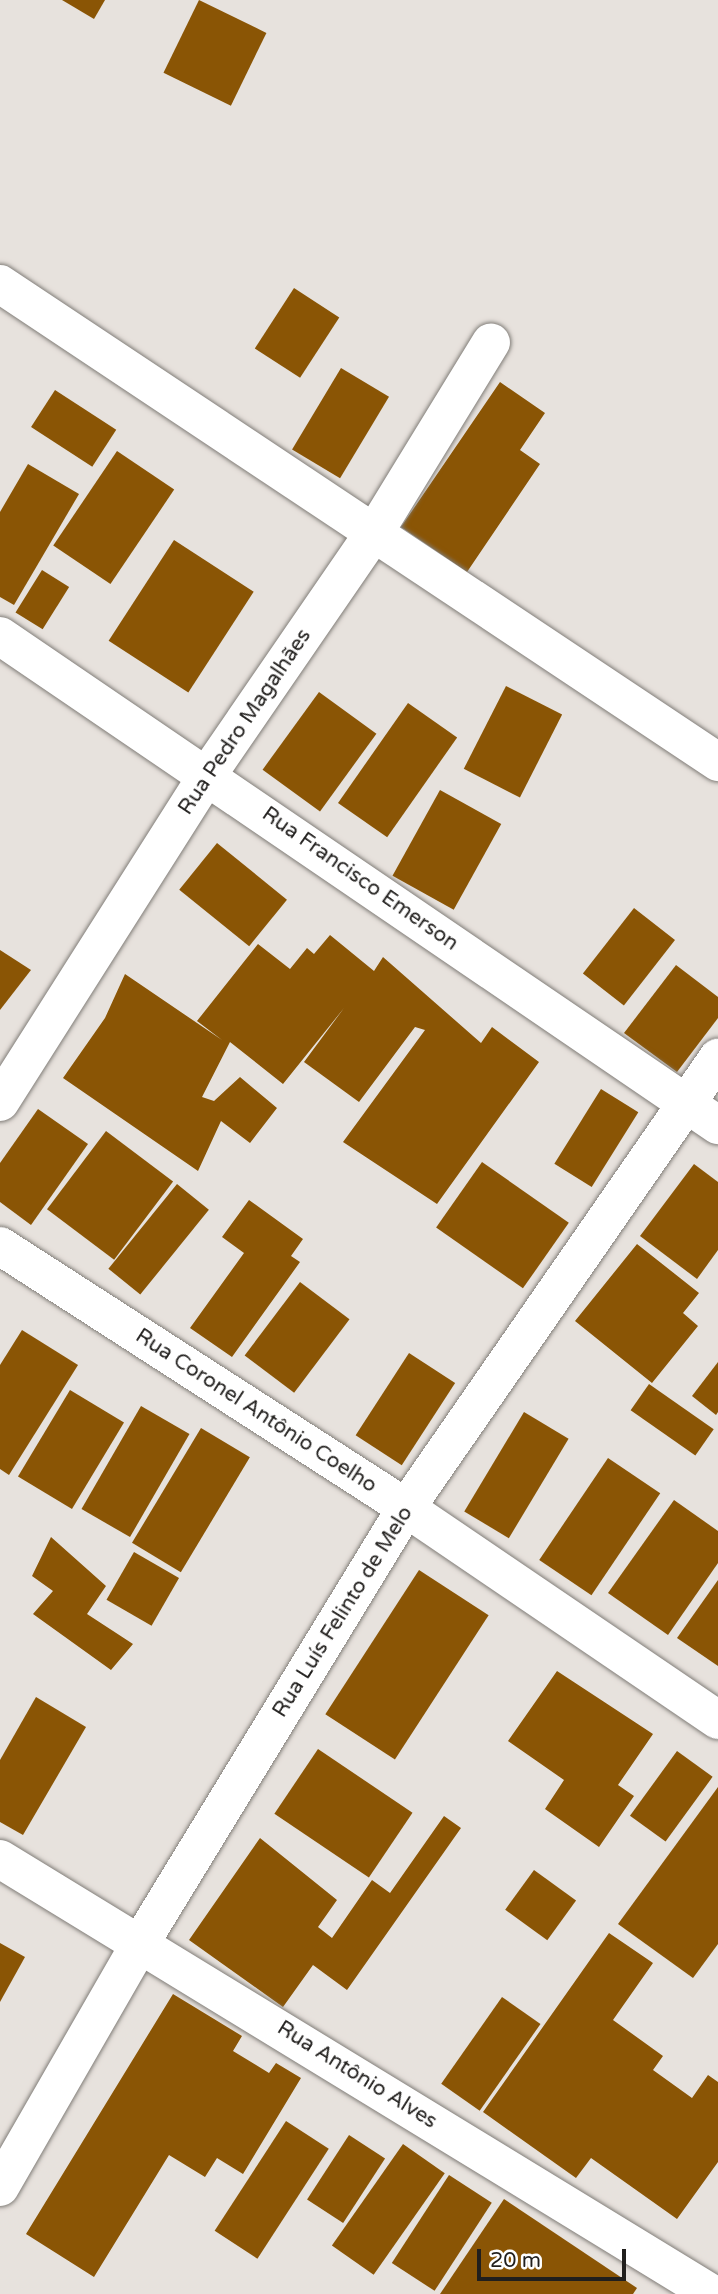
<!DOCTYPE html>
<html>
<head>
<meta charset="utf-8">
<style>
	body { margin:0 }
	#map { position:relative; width:718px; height:2294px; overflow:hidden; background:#e7e2dd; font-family:"Varela Round",sans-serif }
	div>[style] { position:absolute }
	.building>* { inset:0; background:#8a5505; transform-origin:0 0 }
	.roads { filter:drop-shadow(0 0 2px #817d78) drop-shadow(0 0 2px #817d78) }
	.minor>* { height:38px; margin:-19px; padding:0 19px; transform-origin:19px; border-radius:19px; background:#fff }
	span { translate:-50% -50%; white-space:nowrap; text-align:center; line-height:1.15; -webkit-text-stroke:7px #fff; paint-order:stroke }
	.street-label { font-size:21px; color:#211f1d }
	.scale { position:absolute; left:477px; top:2249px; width:149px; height:32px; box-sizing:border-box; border:4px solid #211f1d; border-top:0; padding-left:9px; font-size:21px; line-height:24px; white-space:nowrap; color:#211f1d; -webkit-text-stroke:5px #fff; paint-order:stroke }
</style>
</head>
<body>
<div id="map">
	<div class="building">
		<i style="clip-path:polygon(62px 0,105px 0,94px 19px)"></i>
		<i style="left:199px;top:0;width:75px;height:81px;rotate:26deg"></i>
		<i style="left:294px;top:288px;width:54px;height:72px;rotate:33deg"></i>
		<i style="left:341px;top:368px;width:56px;height:95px;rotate:31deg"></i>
		<i style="clip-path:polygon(500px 382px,545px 413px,520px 450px,540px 464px,467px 572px,401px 527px)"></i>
		<i style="left:55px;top:390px;width:73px;height:44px;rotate:33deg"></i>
		<i style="left:117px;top:451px;width:69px;height:114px;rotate:34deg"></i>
		<i style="clip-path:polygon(28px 464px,79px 494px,14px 605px,0 597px,0 512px)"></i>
		<i style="left:174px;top:540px;width:95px;height:120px;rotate:33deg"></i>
		<i style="left:42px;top:570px;width:32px;height:50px;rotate:32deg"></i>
		<i style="left:506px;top:686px;width:63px;height:93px;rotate:27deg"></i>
		<i style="left:319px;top:692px;width:71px;height:96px;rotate:36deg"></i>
		<i style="left:408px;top:703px;width:60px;height:122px;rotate:35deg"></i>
		<i style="left:440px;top:790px;width:70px;height:98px;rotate:29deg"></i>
		<i style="left:217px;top:843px;width:90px;height:60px;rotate:39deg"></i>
		<i style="left:634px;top:908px;width:52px;height:83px;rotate:38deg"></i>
		<i style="clip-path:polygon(330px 935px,374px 971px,383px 957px,481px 1043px,492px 1027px,539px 1062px,437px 1204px,343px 1142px,425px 1030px,415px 1027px,359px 1102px,304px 1062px,344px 1008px,283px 1084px,230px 1042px,202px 1097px,214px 1101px,240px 1077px,277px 1108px,250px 1143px,221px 1121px,198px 1171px,63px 1078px,105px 1018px,125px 974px,222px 1040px,197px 1021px,258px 944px,290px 969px,307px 948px,314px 954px)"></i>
		<i style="clip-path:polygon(0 950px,31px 970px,0 1010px)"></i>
		<i style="clip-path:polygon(676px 965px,718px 997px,718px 1018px,677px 1072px,624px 1033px)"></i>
		<i style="left:601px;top:1089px;width:44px;height:88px;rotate:32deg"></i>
		<i style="clip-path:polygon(38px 1109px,88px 1144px,31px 1225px,0 1202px,0 1163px)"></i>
		<i style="left:106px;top:1131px;width:84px;height:98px;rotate:37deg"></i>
		<i style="left:482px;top:1162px;width:106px;height:80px;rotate:35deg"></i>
		<i style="clip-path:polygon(694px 1164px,718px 1182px,718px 1250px,697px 1279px,640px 1236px)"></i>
		<i style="left:177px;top:1184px;width:41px;height:109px;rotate:39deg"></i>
		<i style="clip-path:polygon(249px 1200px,303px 1239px,291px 1256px,300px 1262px,232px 1357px,190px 1328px,244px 1253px,222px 1237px)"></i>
		<i style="clip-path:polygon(637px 1244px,699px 1293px,683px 1313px,698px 1326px,652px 1383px,575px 1321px)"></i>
		<i style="left:300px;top:1282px;width:62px;height:92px;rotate:37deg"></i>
		<i style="clip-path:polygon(22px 1330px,78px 1365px,9px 1475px,0 1469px,0 1365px)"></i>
		<i style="left:409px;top:1353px;width:55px;height:98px;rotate:33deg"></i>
		<i style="clip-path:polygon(718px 1362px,718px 1412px,716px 1415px,692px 1396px)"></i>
		<i style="left:649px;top:1384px;width:79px;height:32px;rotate:35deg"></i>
		<i style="left:70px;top:1390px;width:63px;height:101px;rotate:31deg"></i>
		<i style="left:141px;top:1406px;width:56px;height:119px;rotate:30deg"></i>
		<i style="left:524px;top:1412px;width:52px;height:116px;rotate:31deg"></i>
		<i style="left:201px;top:1428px;width:57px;height:134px;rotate:31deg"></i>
		<i style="left:608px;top:1458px;width:63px;height:123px;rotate:34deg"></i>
		<i style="clip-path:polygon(674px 1500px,718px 1531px,718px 1563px,668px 1635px,608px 1593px)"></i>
		<i style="clip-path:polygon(51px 1537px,106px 1586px,87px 1614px,133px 1644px,111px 1670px,33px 1614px,53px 1591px,32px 1576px)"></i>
		<i style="left:134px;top:1552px;width:52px;height:55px;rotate:30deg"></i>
		<i style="left:419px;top:1570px;width:83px;height:172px;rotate:33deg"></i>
		<i style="clip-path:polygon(718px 1580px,718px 1666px,677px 1638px)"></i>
		<i style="clip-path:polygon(557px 1671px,653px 1734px,618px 1785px,634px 1796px,599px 1847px,545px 1809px,564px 1780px,508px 1741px)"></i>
		<i style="clip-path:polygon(36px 1697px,86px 1727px,23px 1835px,0 1822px,0 1760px)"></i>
		<i style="left:318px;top:1749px;width:114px;height:78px;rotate:34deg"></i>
		<i style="left:677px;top:1751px;width:44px;height:80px;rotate:36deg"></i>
		<i style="clip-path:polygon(718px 1787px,718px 1944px,693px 1978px,618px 1924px)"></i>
		<i style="clip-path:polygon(444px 1816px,461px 1828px,347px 1990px,313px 1965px,283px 2007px,189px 1940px,260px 1838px,337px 1900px,318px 1927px,332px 1938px,372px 1880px,390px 1893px)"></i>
		<i style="left:534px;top:1870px;width:52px;height:49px;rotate:36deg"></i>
		<i style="clip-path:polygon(609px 1933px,653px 1963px,613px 2020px,663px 2056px,653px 2070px,692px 2098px,708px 2075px,718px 2082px,718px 2162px,677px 2219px,591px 2158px,576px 2178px,483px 2112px)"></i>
		<i style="clip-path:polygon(0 1943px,25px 1957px,0 2002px)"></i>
		<i style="clip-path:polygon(173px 1994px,242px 2036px,233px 2051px,269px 2073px,276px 2063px,301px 2078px,243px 2174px,217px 2158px,205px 2177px,169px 2155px,94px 2277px,26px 2234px)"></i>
		<i style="left:502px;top:1997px;width:47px;height:106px;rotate:35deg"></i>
		<i style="left:286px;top:2121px;width:51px;height:131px;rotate:33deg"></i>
		<i style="left:349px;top:2135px;width:43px;height:77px;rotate:33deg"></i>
		<i style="left:403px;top:2144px;width:51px;height:124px;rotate:35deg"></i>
		<i style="left:449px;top:2175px;width:51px;height:105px;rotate:33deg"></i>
		<i style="clip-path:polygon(504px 2199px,637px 2288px,633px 2294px,440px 2294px)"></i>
	</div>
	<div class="roads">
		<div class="minor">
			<i style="left:0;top:284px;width:863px;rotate:33.65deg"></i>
			<i style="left:0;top:636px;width:869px;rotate:34.26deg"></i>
			<i style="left:0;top:1102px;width:388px;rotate:-57.6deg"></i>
			<i style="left:208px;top:774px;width:296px;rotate:-55.5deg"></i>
			<i style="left:376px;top:530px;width:220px;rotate:-58.5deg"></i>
			<i style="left:0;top:1246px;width:483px;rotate:32.8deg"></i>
			<i style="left:406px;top:1508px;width:377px;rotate:34.2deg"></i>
			<i style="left:0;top:1859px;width:834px;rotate:31.42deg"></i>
			<i style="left:0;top:2187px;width:283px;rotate:-60.1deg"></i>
			<i style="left:141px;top:1942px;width:509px;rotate:-58.59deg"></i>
			<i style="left:406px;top:1508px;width:548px;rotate:-55.27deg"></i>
		</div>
	</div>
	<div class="street-label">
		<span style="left:245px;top:722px;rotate:-56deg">Rua Pedro Magalhães</span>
		<span style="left:360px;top:879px;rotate:35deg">Rua Francisco Emerson</span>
		<span style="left:256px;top:1411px;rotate:33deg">Rua Coronel Antônio Coelho</span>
		<span style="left:343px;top:1612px;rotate:-58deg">Rua Luís Felinto de Melo</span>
		<span style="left:357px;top:2075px;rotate:32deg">Rua Antônio Alves</span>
	</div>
	<div class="scale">20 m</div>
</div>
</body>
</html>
